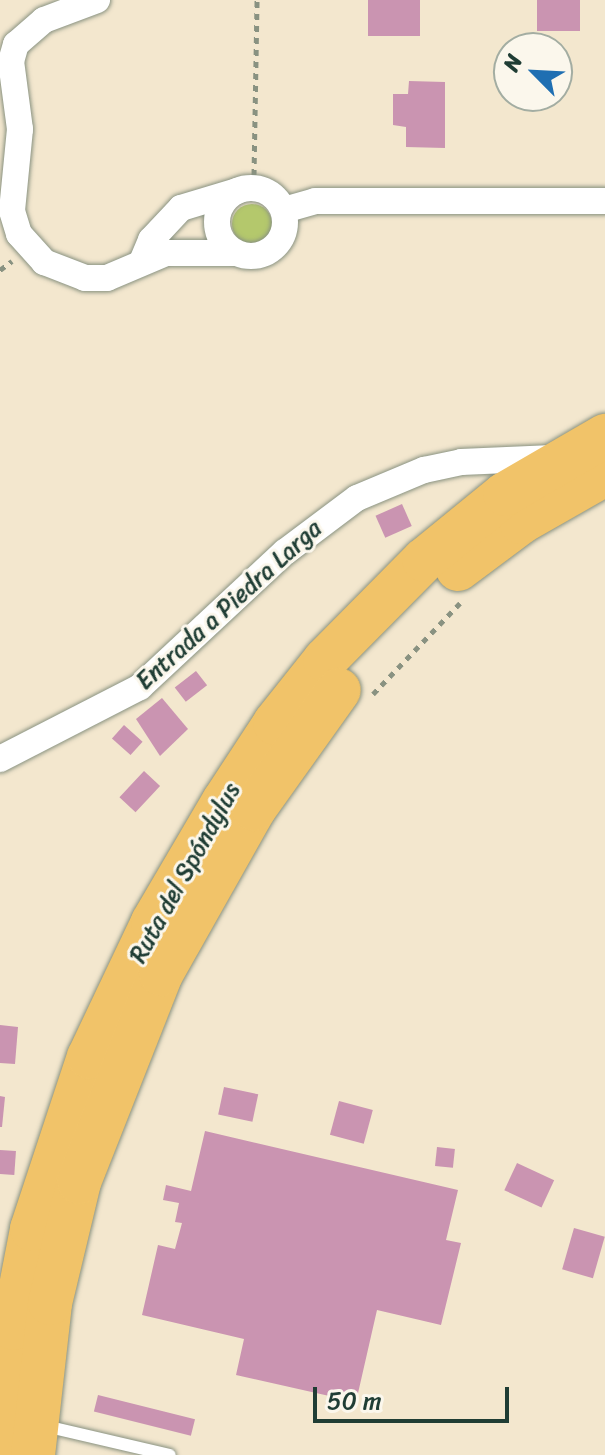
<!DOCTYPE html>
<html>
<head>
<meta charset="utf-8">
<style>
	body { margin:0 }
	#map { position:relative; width:605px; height:1455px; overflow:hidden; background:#f3e7ce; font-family:Sriracha,sans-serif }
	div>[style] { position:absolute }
	.green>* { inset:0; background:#b4c86c }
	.round { border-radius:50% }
	.building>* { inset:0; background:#ca94b1; transform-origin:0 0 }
	.path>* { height:5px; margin-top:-2.5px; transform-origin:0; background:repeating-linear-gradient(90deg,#899281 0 6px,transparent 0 12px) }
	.roads { filter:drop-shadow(0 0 2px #899281) drop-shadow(0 0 2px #899281) }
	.lane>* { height:12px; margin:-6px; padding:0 6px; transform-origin:6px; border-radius:6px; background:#fff }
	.street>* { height:26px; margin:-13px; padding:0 13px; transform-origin:13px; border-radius:13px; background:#fff }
	.street>.ring { margin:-13px; padding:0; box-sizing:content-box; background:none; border:26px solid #fff; border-radius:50% }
	.highway>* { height:44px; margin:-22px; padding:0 22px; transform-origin:22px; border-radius:22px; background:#f1c369 }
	span { translate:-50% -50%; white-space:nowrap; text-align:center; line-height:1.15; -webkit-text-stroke:6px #fbf7ec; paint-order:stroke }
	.street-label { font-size:24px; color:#1f3d34 }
	.north { position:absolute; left:493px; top:32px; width:80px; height:80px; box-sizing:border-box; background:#fbf7ec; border:2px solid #a3ada2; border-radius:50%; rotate:294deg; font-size:22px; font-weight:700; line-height:32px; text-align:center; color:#1f3d34 }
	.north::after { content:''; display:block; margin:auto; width:28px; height:36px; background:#1f6fb2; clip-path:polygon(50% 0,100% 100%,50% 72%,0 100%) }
	.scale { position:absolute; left:313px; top:1387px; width:196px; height:36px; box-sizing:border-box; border:4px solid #1f3d34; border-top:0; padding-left:10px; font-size:24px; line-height:28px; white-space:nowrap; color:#1f3d34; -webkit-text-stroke:6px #fbf7ec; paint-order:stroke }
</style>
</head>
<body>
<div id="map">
	<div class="green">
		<i class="round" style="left:232px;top:204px;width:40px;height:40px"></i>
	</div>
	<div class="building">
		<i style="left:368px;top:0;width:52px;height:36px"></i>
		<i style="left:537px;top:0;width:43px;height:31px"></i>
		<i style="clip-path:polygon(409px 81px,445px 82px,445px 148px,406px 147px,406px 127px,393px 125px,393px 94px,408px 94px)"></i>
		<i style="left:402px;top:504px;width:24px;height:29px;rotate:66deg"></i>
		<i style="left:196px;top:671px;width:18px;height:27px;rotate:52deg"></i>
		<i style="clip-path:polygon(162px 698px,188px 729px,160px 756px,136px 719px)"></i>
		<i style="left:124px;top:725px;width:25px;height:18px;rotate:42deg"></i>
		<i style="left:144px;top:771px;width:22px;height:36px;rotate:43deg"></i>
		<i style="clip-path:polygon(0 1025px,18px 1027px,15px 1064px,0 1063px)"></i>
		<i style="left:224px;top:1087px;width:35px;height:28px;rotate:12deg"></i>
		<i style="clip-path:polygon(0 1096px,5px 1097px,2px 1127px,0 1127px)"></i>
		<i style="left:339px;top:1101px;width:35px;height:35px;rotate:15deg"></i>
		<i style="clip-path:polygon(205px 1131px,458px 1190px,446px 1240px,461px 1243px,441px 1325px,377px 1310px,356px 1402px,236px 1375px,244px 1339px,142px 1315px,158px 1245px,175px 1249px,182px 1223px,175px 1222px,179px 1203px,163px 1200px,166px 1185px,191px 1191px)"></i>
		<i style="left:437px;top:1147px;width:18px;height:19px;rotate:6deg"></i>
		<i style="left:0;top:1150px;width:16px;height:24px;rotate:4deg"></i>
		<i style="left:517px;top:1163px;width:41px;height:30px;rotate:25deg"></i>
		<i style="left:574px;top:1228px;width:32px;height:43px;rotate:16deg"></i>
		<i style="left:98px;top:1395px;width:100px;height:17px;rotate:14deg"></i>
	</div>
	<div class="path">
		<i style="left:254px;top:175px;width:175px;rotate:-89deg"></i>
		<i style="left:0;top:270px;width:15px;rotate:-37deg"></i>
		<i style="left:373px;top:694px;width:126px;rotate:-46.3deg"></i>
	</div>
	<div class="roads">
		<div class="lane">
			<i style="left:45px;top:1426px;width:128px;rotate:13.1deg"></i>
		</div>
		<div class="street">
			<i style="left:97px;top:0;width:57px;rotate:159.3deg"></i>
			<i style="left:44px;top:20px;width:37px;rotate:139deg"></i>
			<i style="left:16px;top:44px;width:18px;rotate:106deg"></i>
			<i style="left:11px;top:61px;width:69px;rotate:82.5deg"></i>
			<i style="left:20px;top:129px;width:82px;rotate:95.6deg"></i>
			<i style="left:12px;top:211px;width:24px;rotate:73deg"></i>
			<i style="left:19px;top:234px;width:38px;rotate:48deg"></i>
			<i style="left:44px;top:262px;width:44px;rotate:21.3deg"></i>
			<i style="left:85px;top:278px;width:22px"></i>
			<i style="left:107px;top:278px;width:64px;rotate:-23deg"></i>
			<i style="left:166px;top:253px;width:69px"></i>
			<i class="ring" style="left:217px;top:188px;width:42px;height:42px"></i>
			<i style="left:284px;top:210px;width:32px;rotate:-16deg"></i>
			<i style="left:315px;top:201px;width:290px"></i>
			<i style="left:143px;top:259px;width:21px;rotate:-67deg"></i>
			<i style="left:151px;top:240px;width:44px;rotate:-46.8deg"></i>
			<i style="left:181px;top:208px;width:59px;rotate:-16.9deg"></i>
			<i style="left:0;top:759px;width:157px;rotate:-27.2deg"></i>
			<i style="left:140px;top:687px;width:198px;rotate:-43deg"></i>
			<i style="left:285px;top:552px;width:90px;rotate:-36.9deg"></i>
			<i style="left:357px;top:498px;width:73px;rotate:-22.7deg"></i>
			<i style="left:424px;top:470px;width:38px;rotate:-12deg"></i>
			<i style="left:461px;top:462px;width:92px;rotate:-2.5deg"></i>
		</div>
		<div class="highway">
			<i style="left:458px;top:569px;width:79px;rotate:-36.7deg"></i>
			<i style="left:521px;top:522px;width:97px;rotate:-29.7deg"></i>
			<i style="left:2px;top:1455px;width:127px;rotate:-85deg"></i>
			<i style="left:13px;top:1328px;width:101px;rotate:-79.1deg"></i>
			<i style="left:32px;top:1229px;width:181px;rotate:-71.7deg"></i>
			<i style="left:89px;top:1057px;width:149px;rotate:-64.6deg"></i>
			<i style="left:153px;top:922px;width:140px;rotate:-59.6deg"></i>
			<i style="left:224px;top:801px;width:93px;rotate:-56.8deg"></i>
			<i style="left:275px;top:723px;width:80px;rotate:-51.6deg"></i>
			<i style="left:325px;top:660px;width:141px;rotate:-45.3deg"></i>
			<i style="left:424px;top:560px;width:104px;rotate:-39.2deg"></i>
			<i style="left:505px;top:494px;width:116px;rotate:-30.1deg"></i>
			<i style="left:33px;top:1455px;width:153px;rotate:-83.6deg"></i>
			<i style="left:50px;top:1303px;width:124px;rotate:-76.5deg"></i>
			<i style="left:79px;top:1182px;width:224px;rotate:-68.5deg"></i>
			<i style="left:161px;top:974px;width:189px;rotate:-60.6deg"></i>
			<i style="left:254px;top:809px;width:146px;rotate:-54.5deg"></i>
		</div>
	</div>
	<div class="street-label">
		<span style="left:229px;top:605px;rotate:-42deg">Entrada a Piedra Larga</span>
		<span style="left:185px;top:873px;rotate:-61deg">Ruta del Spóndylus</span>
	</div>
	<div class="north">N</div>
	<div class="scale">50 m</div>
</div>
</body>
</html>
